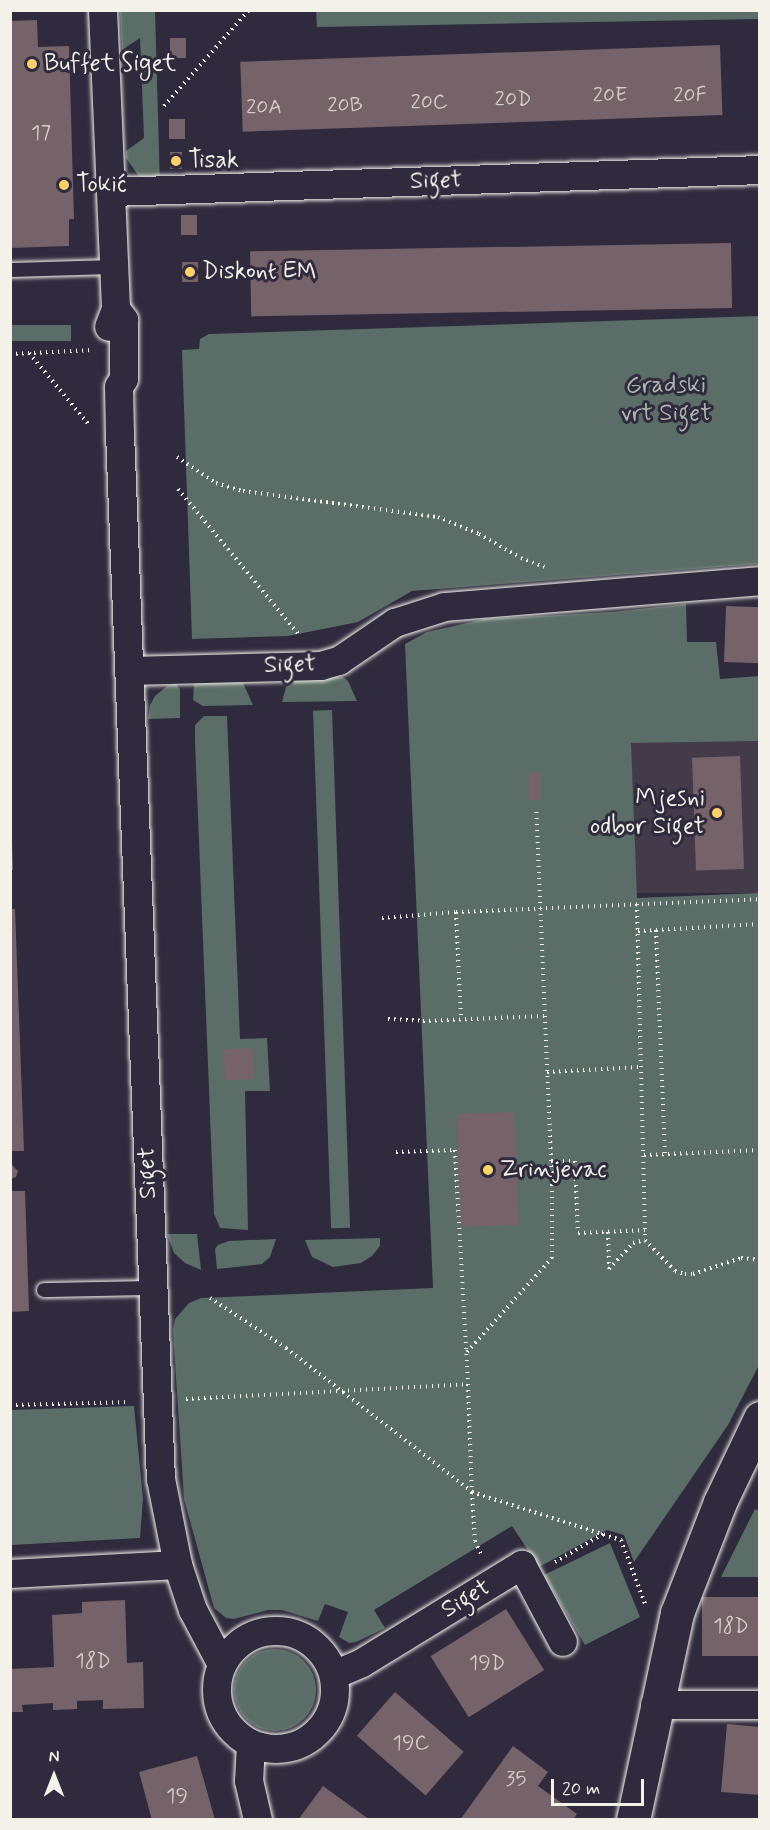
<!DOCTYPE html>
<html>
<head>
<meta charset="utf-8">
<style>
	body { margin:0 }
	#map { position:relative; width:770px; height:1830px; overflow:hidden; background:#2f2a3d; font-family:Mynerve,sans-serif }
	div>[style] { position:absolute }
	.built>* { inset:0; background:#443b4a; transform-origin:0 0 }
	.green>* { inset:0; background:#5a6d66; transform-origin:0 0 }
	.round { border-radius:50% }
	.building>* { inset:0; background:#766369; transform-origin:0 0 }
	.path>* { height:4px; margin-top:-2px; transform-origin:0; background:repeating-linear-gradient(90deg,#f4f1e8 0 1.5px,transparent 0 6px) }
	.roads { filter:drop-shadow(0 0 2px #f4f1e8) drop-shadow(0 0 2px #f4f1e8) }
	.service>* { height:14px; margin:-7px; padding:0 7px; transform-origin:7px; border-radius:7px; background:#2f2a3d }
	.minor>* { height:28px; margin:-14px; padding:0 14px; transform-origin:14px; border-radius:14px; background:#2f2a3d }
	.minor>.ring { margin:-14px; padding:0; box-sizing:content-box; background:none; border:28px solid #2f2a3d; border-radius:50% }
	.tertiary>* { height:33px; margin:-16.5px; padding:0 16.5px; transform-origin:16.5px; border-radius:16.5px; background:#2f2a3d }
	.dots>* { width:16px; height:16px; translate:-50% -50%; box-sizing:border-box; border:3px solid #2f2a3d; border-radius:50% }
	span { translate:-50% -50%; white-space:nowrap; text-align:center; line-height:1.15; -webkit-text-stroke:6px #2f2a3d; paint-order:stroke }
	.number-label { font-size:21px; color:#d4cec8 }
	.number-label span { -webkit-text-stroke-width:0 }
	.poi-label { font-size:24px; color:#f4f1e8 }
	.left { translate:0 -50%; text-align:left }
	.right { translate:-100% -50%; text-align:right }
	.street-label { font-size:24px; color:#f4f1e8 }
	.park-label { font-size:24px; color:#afb6ae }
	.frame { position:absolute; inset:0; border:12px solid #f4f1e8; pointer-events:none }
	.north { position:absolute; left:24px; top:1746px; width:60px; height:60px; -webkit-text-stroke:4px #2f2a3d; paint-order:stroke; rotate:0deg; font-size:16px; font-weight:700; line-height:24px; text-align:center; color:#f4f1e8 }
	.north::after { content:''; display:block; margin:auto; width:21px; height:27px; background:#f4f1e8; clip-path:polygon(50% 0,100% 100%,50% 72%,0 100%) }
	.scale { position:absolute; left:551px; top:1779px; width:93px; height:27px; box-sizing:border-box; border:3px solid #f4f1e8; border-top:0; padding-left:8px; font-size:18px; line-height:21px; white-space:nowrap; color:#f4f1e8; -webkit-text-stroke:4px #2f2a3d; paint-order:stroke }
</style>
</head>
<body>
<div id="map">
	<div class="built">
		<i style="left:759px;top:741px;width:152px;height:128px;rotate:90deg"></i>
	</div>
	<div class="green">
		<i style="clip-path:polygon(759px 10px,759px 19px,317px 27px,316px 10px)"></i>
		<i style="clip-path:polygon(120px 11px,155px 11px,160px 186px,140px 178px,126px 158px,126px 151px,144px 138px,140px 38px,122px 50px)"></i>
		<i style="clip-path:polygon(759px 316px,759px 564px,412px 591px,358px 622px,288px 636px,192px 639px,182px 350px,199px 349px,200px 339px,209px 334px)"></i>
		<i style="left:71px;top:325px;width:16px;height:60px;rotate:90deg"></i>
		<i style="clip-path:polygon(686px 604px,687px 642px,716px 642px,720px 679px,759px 676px,759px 741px,631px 743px,637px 898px,759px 893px,759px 1365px,728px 1425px,634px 1562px,624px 1535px,607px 1530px,539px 1567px,512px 1526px,374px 1610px,385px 1628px,356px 1642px,349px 1643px,339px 1637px,348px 1612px,325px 1604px,318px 1621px,282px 1610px,268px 1610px,234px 1619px,226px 1618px,214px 1608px,184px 1499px,173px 1330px,175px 1319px,189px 1303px,201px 1298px,433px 1288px,405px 644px,427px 632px,485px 619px,612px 612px)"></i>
		<i style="clip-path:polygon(328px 676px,343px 677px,348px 681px,357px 701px,282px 702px,286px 687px,293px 680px)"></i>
		<i style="clip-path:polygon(235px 681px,243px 683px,253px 705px,203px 706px,193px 700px,194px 683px)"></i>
		<i style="clip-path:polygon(176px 684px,180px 689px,180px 718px,148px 719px,150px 705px,155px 696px,167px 686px)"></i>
		<i style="left:332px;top:710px;width:518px;height:19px;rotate:88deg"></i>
		<i style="clip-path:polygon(204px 716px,227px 716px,240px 1039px,267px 1038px,270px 1091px,245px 1091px,248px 1230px,220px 1228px,214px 1214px,195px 742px,195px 725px)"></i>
		<i style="clip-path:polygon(167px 1234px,197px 1234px,201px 1270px,185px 1263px,174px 1253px)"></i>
		<i style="clip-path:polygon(380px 1238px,380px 1246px,372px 1256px,361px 1263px,333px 1267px,312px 1257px,305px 1240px)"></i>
		<i style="clip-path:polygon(276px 1239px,270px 1257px,262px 1264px,217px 1269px,215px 1249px,218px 1245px,229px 1241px)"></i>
		<i style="clip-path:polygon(134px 1406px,143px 1499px,140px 1538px,11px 1545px,11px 1410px)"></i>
		<i style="clip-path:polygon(755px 1509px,759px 1511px,759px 1577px,721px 1577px)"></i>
		<i style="clip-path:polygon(610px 1543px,640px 1617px,585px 1645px,544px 1575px)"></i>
		<i class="round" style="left:234px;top:1649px;width:82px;height:82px"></i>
	</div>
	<div class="building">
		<i style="clip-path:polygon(37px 20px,38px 47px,69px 46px,74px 219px,69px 219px,69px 246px,10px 248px,10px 21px)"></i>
		<i style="left:170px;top:38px;width:16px;height:20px"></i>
		<i style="left:720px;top:45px;width:70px;height:480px;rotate:88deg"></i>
		<i style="left:169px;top:119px;width:16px;height:20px"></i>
		<i style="left:170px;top:152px;width:12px;height:17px"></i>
		<i style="left:181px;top:215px;width:16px;height:20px"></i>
		<i style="left:731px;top:243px;width:65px;height:481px;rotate:89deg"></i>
		<i style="left:182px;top:262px;width:16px;height:20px"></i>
		<i style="left:726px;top:606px;width:34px;height:56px;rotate:2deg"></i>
		<i style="left:740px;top:756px;width:113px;height:48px;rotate:88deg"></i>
		<i style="left:529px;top:773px;width:12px;height:27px"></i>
		<i style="clip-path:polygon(10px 839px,12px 839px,13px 870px,10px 870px)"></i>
		<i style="clip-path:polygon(10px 909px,15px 909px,24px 1151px,10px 1151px)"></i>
		<i style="left:253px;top:1048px;width:31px;height:29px;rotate:88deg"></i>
		<i style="left:515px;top:1112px;width:113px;height:58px;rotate:88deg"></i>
		<i style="clip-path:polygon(10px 1163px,18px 1171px,16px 1177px,10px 1179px)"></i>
		<i style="clip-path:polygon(10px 1191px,25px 1191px,29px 1311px,10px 1312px)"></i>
		<i style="left:702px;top:1597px;width:58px;height:59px"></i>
		<i style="clip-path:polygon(125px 1600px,127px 1663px,143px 1662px,144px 1708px,103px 1709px,103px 1700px,77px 1701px,77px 1709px,53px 1710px,53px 1703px,22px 1705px,23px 1712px,10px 1712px,10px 1669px,54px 1667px,52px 1615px,82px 1613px,82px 1602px)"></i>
		<i style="left:506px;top:1609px;width:72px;height:89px;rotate:58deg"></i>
		<i style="left:395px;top:1692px;width:91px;height:58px;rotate:41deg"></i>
		<i style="clip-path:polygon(727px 1724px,760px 1727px,760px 1795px,721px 1792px)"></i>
		<i style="clip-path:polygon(513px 1746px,548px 1772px,538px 1786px,577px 1814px,573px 1820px,460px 1820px)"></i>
		<i style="clip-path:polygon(197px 1756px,215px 1820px,152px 1820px,139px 1772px)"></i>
		<i style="clip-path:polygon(323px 1786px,370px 1820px,298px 1820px)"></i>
	</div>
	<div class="path">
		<i style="left:759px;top:10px;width:3px;rotate:72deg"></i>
		<i style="left:164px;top:106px;width:128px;rotate:-48.5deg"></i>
		<i style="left:29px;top:353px;width:95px;rotate:50.1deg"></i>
		<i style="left:10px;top:354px;width:81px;rotate:-2.8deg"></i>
		<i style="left:177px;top:457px;width:47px;rotate:33.7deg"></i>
		<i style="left:216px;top:483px;width:28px;rotate:17deg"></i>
		<i style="left:243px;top:491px;width:197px;rotate:7.6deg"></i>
		<i style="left:438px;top:517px;width:44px;rotate:22.5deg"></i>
		<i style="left:479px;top:534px;width:48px;rotate:29.7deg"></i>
		<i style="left:521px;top:558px;width:25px;rotate:21deg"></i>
		<i style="left:178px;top:489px;width:191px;rotate:50.3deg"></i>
		<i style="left:637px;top:904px;width:336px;rotate:88.6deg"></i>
		<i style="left:645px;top:1240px;width:43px;rotate:45.9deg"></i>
		<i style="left:675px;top:1271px;width:10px;rotate:17deg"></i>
		<i style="left:685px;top:1274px;width:8px"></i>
		<i style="left:693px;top:1274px;width:51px;rotate:-18.4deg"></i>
		<i style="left:741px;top:1258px;width:19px;rotate:6deg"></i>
		<i style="left:456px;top:912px;width:107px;rotate:87.3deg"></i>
		<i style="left:382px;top:918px;width:74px;rotate:-4.6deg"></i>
		<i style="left:456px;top:912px;width:304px;rotate:-2.4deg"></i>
		<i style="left:656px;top:930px;width:224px;rotate:87.7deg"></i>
		<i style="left:638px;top:931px;width:122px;rotate:-3.3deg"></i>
		<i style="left:388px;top:1019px;width:35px;rotate:3deg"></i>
		<i style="left:423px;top:1021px;width:121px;rotate:-2.4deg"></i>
		<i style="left:547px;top:1072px;width:93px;rotate:-3.1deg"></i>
		<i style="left:396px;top:1152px;width:59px;rotate:-1.9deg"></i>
		<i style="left:455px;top:1150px;width:234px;rotate:86.8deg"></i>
		<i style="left:644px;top:1155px;width:116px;rotate:-2.5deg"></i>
		<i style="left:551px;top:1161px;width:24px"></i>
		<i style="left:575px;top:1161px;width:72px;rotate:87.6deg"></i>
		<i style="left:578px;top:1233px;width:67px;rotate:-2.6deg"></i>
		<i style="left:608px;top:1232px;width:37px;rotate:88deg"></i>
		<i style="left:609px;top:1269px;width:35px;rotate:-47deg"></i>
		<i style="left:633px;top:1243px;width:12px;rotate:-14deg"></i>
		<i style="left:210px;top:1298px;width:91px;rotate:33.3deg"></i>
		<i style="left:286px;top:1348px;width:235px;rotate:37.7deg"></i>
		<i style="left:472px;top:1492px;width:49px;rotate:86.5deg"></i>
		<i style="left:475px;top:1541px;width:14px;rotate:65deg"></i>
		<i style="left:467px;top:1352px;width:127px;rotate:-47.9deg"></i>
		<i style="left:552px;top:1258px;width:73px;rotate:-90deg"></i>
		<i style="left:552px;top:1185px;width:375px;rotate:-92.4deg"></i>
		<i style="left:186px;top:1399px;width:282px;rotate:-3deg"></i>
		<i style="left:468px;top:1384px;width:108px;rotate:87.9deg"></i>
		<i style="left:472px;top:1492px;width:157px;rotate:17.9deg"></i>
		<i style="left:621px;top:1540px;width:68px;rotate:69.4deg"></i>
		<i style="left:10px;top:1405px;width:120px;rotate:-1.4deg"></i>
		<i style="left:555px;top:1562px;width:56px;rotate:-30.3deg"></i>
	</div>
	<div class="roads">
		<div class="service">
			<i style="left:10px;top:270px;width:104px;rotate:-1.7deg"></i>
			<i style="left:44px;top:1290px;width:109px;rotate:-1.1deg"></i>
		</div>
		<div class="minor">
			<i style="left:103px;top:10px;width:299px;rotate:87.5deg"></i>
			<i style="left:116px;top:309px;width:19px;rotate:111deg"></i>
			<i style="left:112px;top:192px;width:648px;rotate:-1.94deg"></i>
			<i style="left:116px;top:309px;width:14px;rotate:54deg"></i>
			<i style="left:124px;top:320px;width:59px;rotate:90deg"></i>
			<i style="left:124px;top:379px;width:9px;rotate:122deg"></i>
			<i style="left:119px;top:387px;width:46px;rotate:88.8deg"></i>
			<i style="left:120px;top:433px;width:1047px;rotate:87.76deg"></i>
			<i style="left:161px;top:1479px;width:88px;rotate:78.8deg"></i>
			<i style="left:178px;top:1565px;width:47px;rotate:71.6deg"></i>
			<i style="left:193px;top:1610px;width:62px;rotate:62.2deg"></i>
			<i style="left:130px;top:671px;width:191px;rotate:-1.5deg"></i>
			<i style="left:321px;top:666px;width:19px;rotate:-16deg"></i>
			<i style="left:339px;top:661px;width:68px;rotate:-34.2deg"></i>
			<i style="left:395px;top:623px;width:52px;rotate:-17.7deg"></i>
			<i style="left:445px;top:607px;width:316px;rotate:-4.7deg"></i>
			<i style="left:10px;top:1574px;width:168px;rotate:-3.1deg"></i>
			<i class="ring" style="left:217px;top:1631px;width:90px;height:90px"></i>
			<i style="left:334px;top:1675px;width:30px;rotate:-23deg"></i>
			<i style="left:362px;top:1663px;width:188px;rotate:-31.5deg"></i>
			<i style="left:522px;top:1565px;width:87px;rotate:62deg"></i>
			<i style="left:655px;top:1705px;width:105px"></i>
			<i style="left:251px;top:1744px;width:37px;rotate:93deg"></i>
			<i style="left:249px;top:1781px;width:40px;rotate:77deg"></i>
		</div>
		<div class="tertiary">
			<i style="left:633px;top:1820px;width:212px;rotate:-78deg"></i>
			<i style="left:677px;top:1613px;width:119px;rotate:-68.8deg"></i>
			<i style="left:720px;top:1502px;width:93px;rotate:-64.5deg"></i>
		</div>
	</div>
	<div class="dots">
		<i style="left:32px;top:64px;background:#ffd166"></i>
		<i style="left:176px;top:161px;background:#ffd166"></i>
		<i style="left:64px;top:185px;background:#ffd166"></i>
		<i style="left:190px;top:272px;background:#ffd166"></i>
		<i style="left:717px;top:813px;background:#ffd166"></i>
		<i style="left:488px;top:1170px;background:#ffd166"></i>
	</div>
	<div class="number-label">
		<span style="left:610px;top:95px">20E</span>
		<span style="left:690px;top:95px">20F</span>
		<span style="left:513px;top:99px">20D</span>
		<span style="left:429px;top:102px">20C</span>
		<span style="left:345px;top:105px">20B</span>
		<span style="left:264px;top:107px">20A</span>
		<span style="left:41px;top:133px">17</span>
		<span style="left:731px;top:1626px">18D</span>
		<span style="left:93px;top:1661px">18D</span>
		<span style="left:487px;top:1663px">19D</span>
		<span style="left:411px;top:1743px">19C</span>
		<span style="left:516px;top:1779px">35</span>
		<span style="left:177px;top:1796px">19</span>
	</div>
	<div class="poi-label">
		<span class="left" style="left:44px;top:64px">Buffet Siget</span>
		<span class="left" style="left:188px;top:161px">Tisak</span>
		<span class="left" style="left:76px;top:185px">Tokić</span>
		<span class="left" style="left:202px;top:272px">Diskont EM</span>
		<span class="right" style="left:705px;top:813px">Mjesni<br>odbor Siget</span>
		<span class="left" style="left:500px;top:1170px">Zrinjevac</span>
	</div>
	<div class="street-label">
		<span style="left:436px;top:181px;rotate:-2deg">Siget</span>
		<span style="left:290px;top:665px;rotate:-2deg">Siget</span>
		<span style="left:148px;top:1173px;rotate:-92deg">Siget</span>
		<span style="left:466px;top:1599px;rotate:-31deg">Siget</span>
	</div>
	<div class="park-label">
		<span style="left:666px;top:400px">Gradski<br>vrt Siget</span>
	</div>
	<div class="frame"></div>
	<div class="north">N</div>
	<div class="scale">20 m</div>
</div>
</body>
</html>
